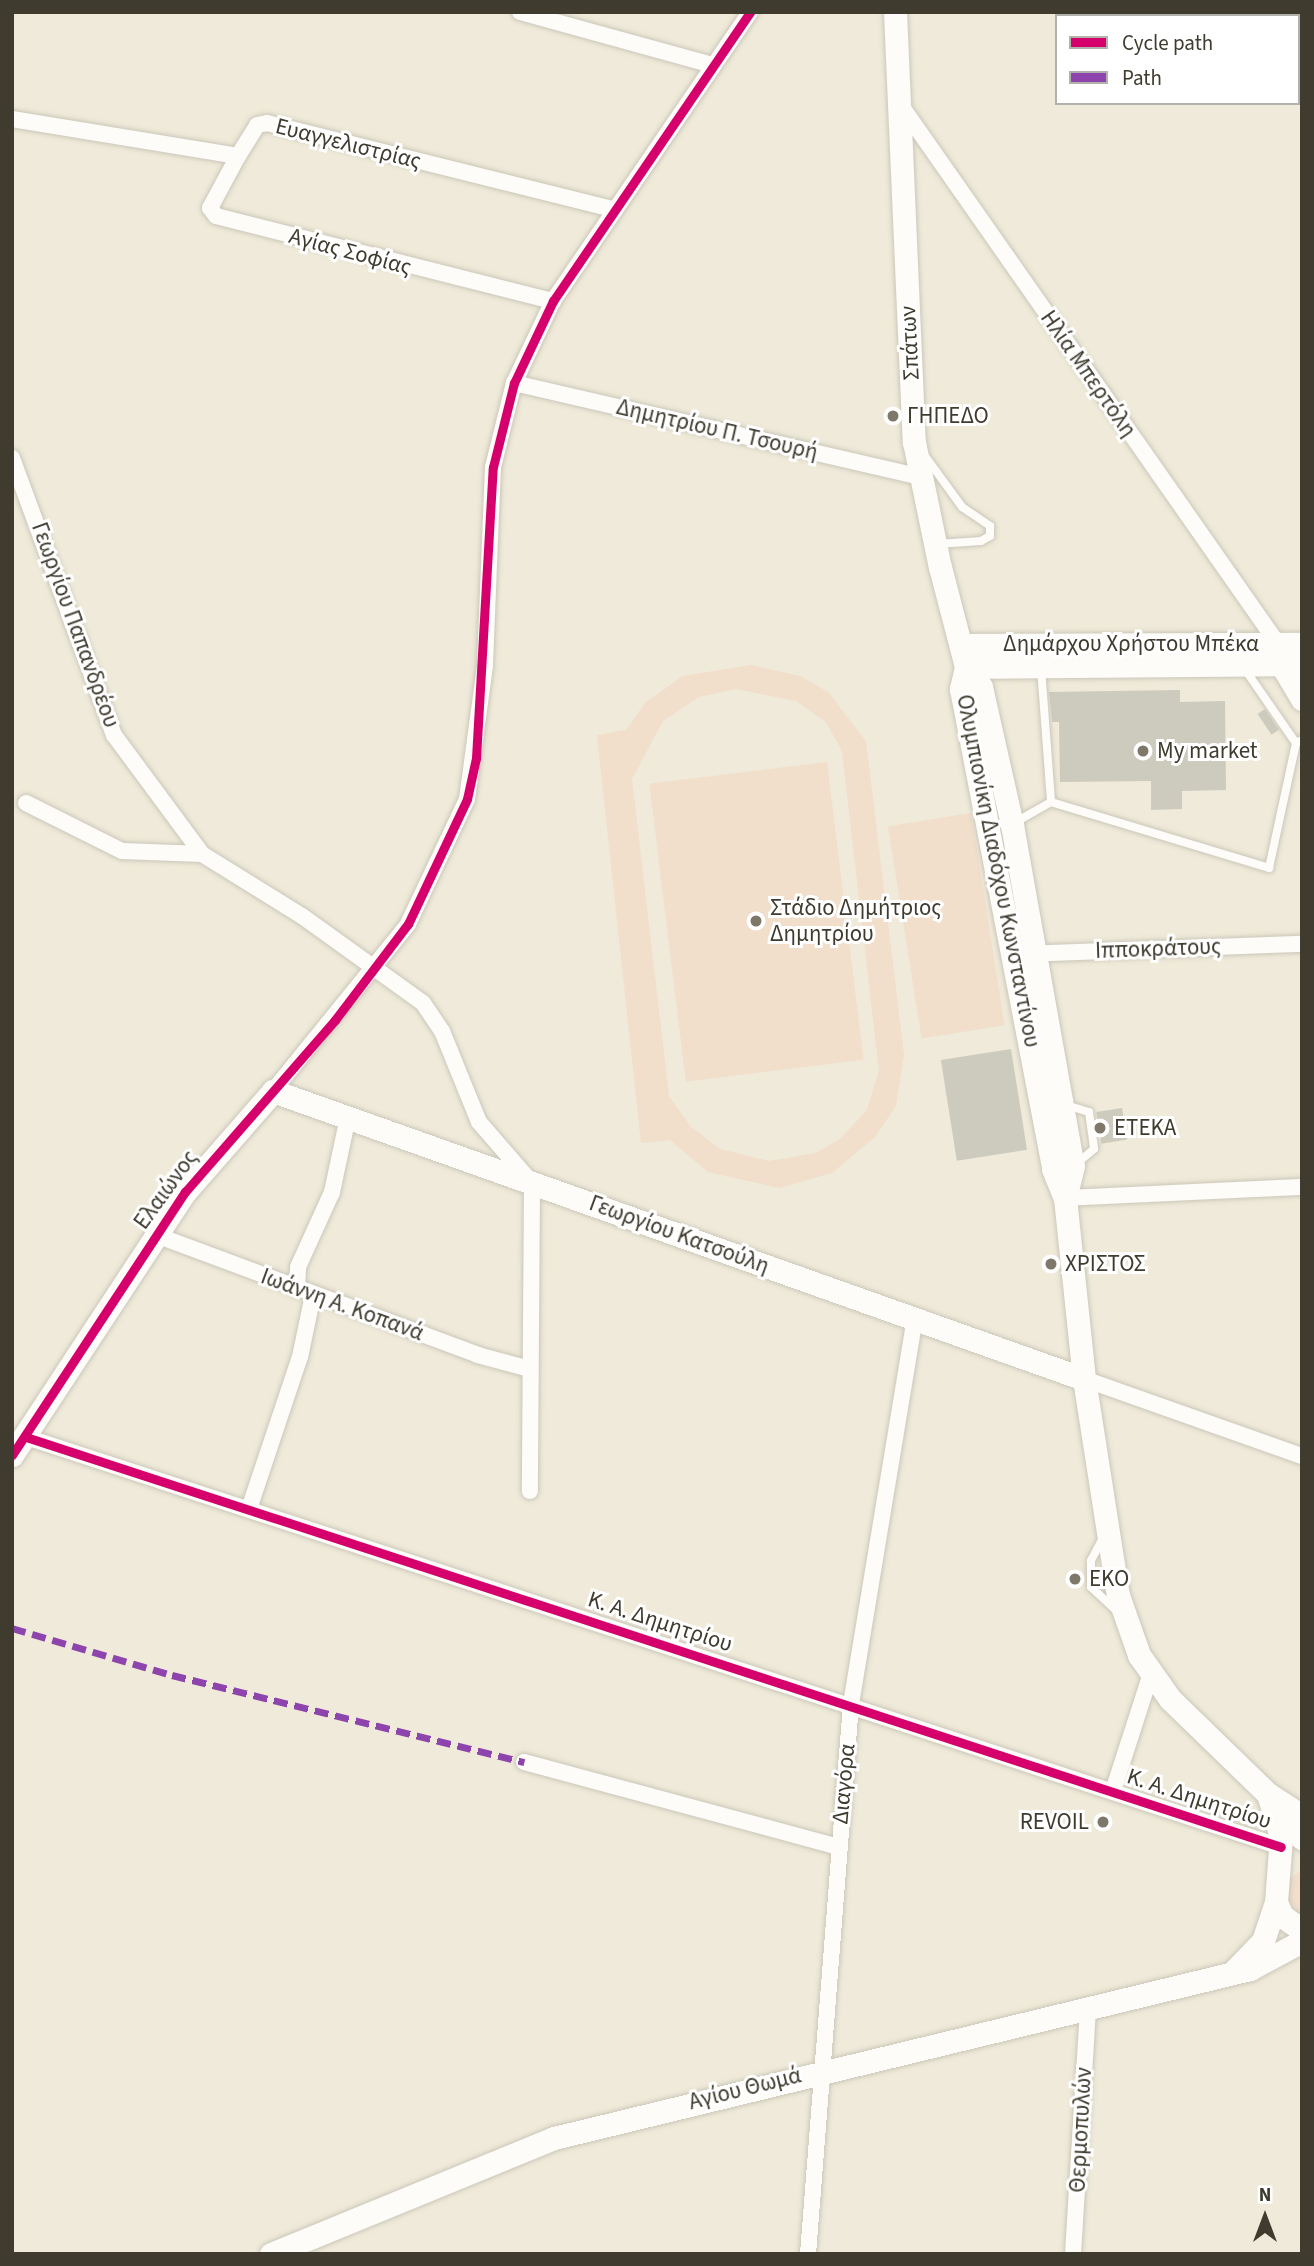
<!DOCTYPE html>
<html>
<head>
<meta charset="utf-8">
<style>
	body { margin:0 }
	#map { position:relative; width:1314px; height:2266px; overflow:hidden; background:#efead9; font-family:"Source Sans 3",sans-serif }
	div>[style] { position:absolute }
	.green>* { inset:0; background:#f1decb; transform-origin:0 0 }
	.building>* { inset:0; background:#cccbbe; transform-origin:0 0 }
	.roads { filter:drop-shadow(0 0 2px #cbc7ba) drop-shadow(0 0 2px #cbc7ba) }
	.lane>* { height:8px; margin:-4px; padding:0 4px; transform-origin:4px; border-radius:4px; background:#fdfcf9 }
	.street>* { height:16px; margin:-8px; padding:0 8px; transform-origin:8px; border-radius:8px; background:#fdfcf9 }
	.secondary>* { height:23px; margin:-11.5px; padding:0 11.5px; transform-origin:11.5px; border-radius:11.5px; background:#fdfcf9 }
	.quiet>* { height:7px; margin-top:-3.5px; transform-origin:0; background:repeating-linear-gradient(90deg,#8e44ad 0 14px,transparent 0 21px) }
	.cycleway>* { height:9px; margin:-4.5px; padding:0 4.5px; transform-origin:4.5px; border-radius:4.5px; background:#d6006c }
	.dots>* { width:19px; height:19px; translate:-50% -50%; box-sizing:border-box; border:4px solid #fff; border-radius:50% }
	span { translate:-50% -50%; white-space:nowrap; text-align:center; line-height:1.15; -webkit-text-stroke:6px #fff; paint-order:stroke }
	.street-label { font-size:23px; color:#3f3b2f }
	.poi-label { font-size:23px; color:#3f3b2f }
	.left { translate:0 -50%; text-align:left }
	.right { translate:-100% -50%; text-align:right }
	.frame { position:absolute; inset:0; border:14px solid #3f3b2f; pointer-events:none }
	.legend { position:absolute; left:1055px; top:14px; width:245px; height:91px; box-sizing:border-box; background:#fff; border:2px solid #b2b1ac; margin:0; padding:9px 12px; list-style:none; font-size:21px; color:#3f3b2f }
	.legend li { display:flex; align-items:center; gap:14px; height:35px }
	.legend b { width:35px; border:2px solid #b2b1ac }
	.north { position:absolute; left:1230px; top:2182px; width:70px; height:70px; -webkit-text-stroke:5px #fff; paint-order:stroke; rotate:0deg; font-size:19px; font-weight:700; line-height:28px; text-align:center; color:#3f3b2f }
	.north::after { content:''; display:block; margin:auto; width:24px; height:32px; background:#3f3b2f; clip-path:polygon(50% 0,100% 100%,50% 72%,0 100%) }
</style>
</head>
<body>
<div id="map">
	<div class="green">
		<i style="clip-path:polygon(evenodd,751px 665px,800px 676px,828px 692px,866px 741px,904px 1055px,896px 1106px,875px 1137px,832px 1173px,779px 1188px,708px 1172px,670px 1140px,641px 1143px,597px 735px,626px 730px,645px 703px,683px 676px,751px 665px,736px 689px,796px 701px,826px 722px,842px 751px,879px 1071px,867px 1110px,840px 1139px,816px 1153px,769px 1161px,720px 1149px,691px 1127px,669px 1096px,632px 779px,663px 721px,699px 697px,736px 689px)"></i>
		<i style="left:827px;top:762px;width:300px;height:179px;rotate:83deg"></i>
		<i style="left:971px;top:813px;width:215px;height:84px;rotate:81deg"></i>
		<i style="clip-path:polygon(1302px 1869px,1302px 1919px,1287px 1898px,1290px 1879px)"></i>
	</div>
	<div class="building">
		<i style="clip-path:polygon(1180px 690px,1180px 702px,1225px 701px,1226px 790px,1182px 791px,1182px 809px,1151px 810px,1151px 781px,1060px 782px,1059px 722px,1052px 722px,1049px 692px)"></i>
		<i style="left:1265px;top:709px;width:25px;height:9px;rotate:56deg"></i>
		<i style="left:1011px;top:1049px;width:102px;height:71px;rotate:81deg"></i>
		<i style="left:1122px;top:1108px;width:32px;height:26px;rotate:81deg"></i>
	</div>
	<div class="roads">
		<div class="lane">
			<i style="left:925px;top:456px;width:63px;rotate:54deg"></i>
			<i style="left:962px;top:507px;width:34px;rotate:34deg"></i>
			<i style="left:990px;top:526px;width:10px;rotate:90deg"></i>
			<i style="left:990px;top:536px;width:10px;rotate:151deg"></i>
			<i style="left:981px;top:541px;width:44px;rotate:176.1deg"></i>
			<i style="left:1041px;top:668px;width:134px;rotate:85.7deg"></i>
			<i style="left:1244px;top:668px;width:91px;rotate:55.3deg"></i>
			<i style="left:1014px;top:823px;width:43px;rotate:-29.6deg"></i>
			<i style="left:1051px;top:802px;width:228px;rotate:16.8deg"></i>
			<i style="left:1269px;top:868px;width:128px;rotate:-77.8deg"></i>
			<i style="left:1296px;top:743px;width:7px;rotate:-27deg"></i>
			<i style="left:1066px;top:1105px;width:24px;rotate:17deg"></i>
			<i style="left:1089px;top:1112px;width:37px;rotate:82deg"></i>
			<i style="left:1094px;top:1149px;width:23px;rotate:140deg"></i>
			<i style="left:1103px;top:1538px;width:26px;rotate:118deg"></i>
			<i style="left:1091px;top:1561px;width:26px;rotate:90deg"></i>
			<i style="left:1091px;top:1587px;width:38px;rotate:43deg"></i>
		</div>
		<div class="street">
			<i style="left:520px;top:12px;width:200px;rotate:15.4deg"></i>
			<i style="left:900px;top:104px;width:659px;rotate:55.01deg"></i>
			<i style="left:12px;top:119px;width:229px;rotate:9.3deg"></i>
			<i style="left:238px;top:156px;width:36px;rotate:-58deg"></i>
			<i style="left:257px;top:125px;width:10px;rotate:-11deg"></i>
			<i style="left:267px;top:123px;width:359px;rotate:14deg"></i>
			<i style="left:238px;top:156px;width:59px;rotate:118.3deg"></i>
			<i style="left:210px;top:208px;width:10px;rotate:53deg"></i>
			<i style="left:216px;top:216px;width:348px;rotate:14.2deg"></i>
			<i style="left:514px;top:383px;width:417px;rotate:13deg"></i>
			<i style="left:12px;top:458px;width:295px;rotate:69.8deg"></i>
			<i style="left:114px;top:735px;width:148px;rotate:53.5deg"></i>
			<i style="left:202px;top:854px;width:118px;rotate:31.8deg"></i>
			<i style="left:302px;top:916px;width:149px;rotate:35.7deg"></i>
			<i style="left:423px;top:1003px;width:34px;rotate:56deg"></i>
			<i style="left:442px;top:1031px;width:98px;rotate:67.9deg"></i>
			<i style="left:479px;top:1122px;width:81px;rotate:49deg"></i>
			<i style="left:532px;top:1183px;width:308px;rotate:90.4deg"></i>
			<i style="left:26px;top:803px;width:107px;rotate:26.6deg"></i>
			<i style="left:122px;top:851px;width:80px;rotate:2.1deg"></i>
			<i style="left:1024px;top:954px;width:278px;rotate:-2.1deg"></i>
			<i style="left:273px;top:1091px;width:215px;rotate:-51deg"></i>
			<i style="left:408px;top:924px;width:138px;rotate:-64.7deg"></i>
			<i style="left:467px;top:799px;width:135px;rotate:-82.3deg"></i>
			<i style="left:485px;top:665px;width:198px;rotate:-87.7deg"></i>
			<i style="left:493px;top:467px;width:87px;rotate:-76deg"></i>
			<i style="left:514px;top:383px;width:91px;rotate:-64.6deg"></i>
			<i style="left:553px;top:301px;width:350px;rotate:-55.7deg"></i>
			<i style="left:1065px;top:1198px;width:237px;rotate:-2.7deg"></i>
			<i style="left:156px;top:1235px;width:344px;rotate:20.4deg"></i>
			<i style="left:478px;top:1355px;width:54px;rotate:15.1deg"></i>
			<i style="left:297px;top:1289px;width:22px;rotate:-87deg"></i>
			<i style="left:298px;top:1267px;width:82px;rotate:-65.6deg"></i>
			<i style="left:332px;top:1192px;width:77px;rotate:-78deg"></i>
			<i style="left:1084px;top:1379px;width:231px;rotate:19.5deg"></i>
			<i style="left:26px;top:1437px;width:1320px;rotate:18.09deg"></i>
			<i style="left:249px;top:1509px;width:160px;rotate:-71.5deg"></i>
			<i style="left:300px;top:1357px;width:63px;rotate:-78.2deg"></i>
			<i style="left:524px;top:1762px;width:326px;rotate:15.1deg"></i>
			<i style="left:1113px;top:1791px;width:124px;rotate:-72.1deg"></i>
			<i style="left:808px;top:2254px;width:552px;rotate:-85.53deg"></i>
			<i style="left:851px;top:1704px;width:390px;rotate:-80.6deg"></i>
			<i style="left:1073px;top:2254px;width:248px;rotate:-86.5deg"></i>
		</div>
		<div class="secondary">
			<i style="left:895px;top:12px;width:430px;rotate:87.5deg"></i>
			<i style="left:914px;top:442px;width:128px;rotate:78.3deg"></i>
			<i style="left:940px;top:567px;width:103px;rotate:75.4deg"></i>
			<i style="left:966px;top:667px;width:25px;rotate:53deg"></i>
			<i style="left:981px;top:687px;width:141px;rotate:77.3deg"></i>
			<i style="left:1012px;top:825px;width:346px;rotate:79.9deg"></i>
			<i style="left:1073px;top:1166px;width:33px;rotate:104deg"></i>
			<i style="left:961px;top:645px;width:341px;rotate:-0.2deg"></i>
			<i style="left:1281px;top:664px;width:41px;rotate:59deg"></i>
			<i style="left:966px;top:667px;width:23px;rotate:103deg"></i>
			<i style="left:961px;top:689px;width:489px;rotate:79.1deg"></i>
			<i style="left:1053px;top:1169px;width:31px;rotate:68deg"></i>
			<i style="left:1065px;top:1198px;width:182px;rotate:84deg"></i>
			<i style="left:1084px;top:1379px;width:219px;rotate:81.1deg"></i>
			<i style="left:1118px;top:1595px;width:64px;rotate:70.7deg"></i>
			<i style="left:1139px;top:1655px;width:54px;rotate:54.8deg"></i>
			<i style="left:1170px;top:1699px;width:136px;rotate:44.1deg"></i>
			<i style="left:1268px;top:1794px;width:40px;rotate:32.9deg"></i>
			<i style="left:966px;top:667px;width:336px;rotate:-0.5deg"></i>
			<i style="left:12px;top:1455px;width:315px;rotate:-56.7deg"></i>
			<i style="left:185px;top:1192px;width:134px;rotate:-48.9deg"></i>
			<i style="left:273px;top:1091px;width:861px;rotate:19.55deg"></i>
			<i style="left:1268px;top:1794px;width:45px;rotate:73.2deg"></i>
			<i style="left:1281px;top:1837px;width:65px;rotate:94.4deg"></i>
			<i style="left:1276px;top:1902px;width:15px;rotate:67deg"></i>
			<i style="left:1282px;top:1916px;width:24px;rotate:35deg"></i>
			<i style="left:1275px;top:1813px;width:37px;rotate:43deg"></i>
			<i style="left:1234px;top:1971px;width:42px;rotate:-46deg"></i>
			<i style="left:1263px;top:1941px;width:41px;rotate:-71.6deg"></i>
			<i style="left:271px;top:2254px;width:306px;rotate:-22.3deg"></i>
			<i style="left:554px;top:2138px;width:716px;rotate:-13.65deg"></i>
			<i style="left:1250px;top:1969px;width:59px;rotate:-28.3deg"></i>
		</div>
	</div>
	<div class="quiet">
		<i style="left:12px;top:1628px;width:167px;rotate:16.4deg"></i>
		<i style="left:172px;top:1675px;width:363px;rotate:13.9deg"></i>
	</div>
	<div class="cycleway">
		<i style="left:26px;top:1437px;width:1320px;rotate:18.09deg"></i>
		<i style="left:12px;top:1455px;width:315px;rotate:-56.7deg"></i>
		<i style="left:185px;top:1192px;width:228px;rotate:-48.9deg"></i>
		<i style="left:335px;top:1020px;width:121px;rotate:-52.8deg"></i>
		<i style="left:408px;top:924px;width:138px;rotate:-64.7deg"></i>
		<i style="left:467px;top:799px;width:42px;rotate:-77.6deg"></i>
		<i style="left:476px;top:758px;width:291px;rotate:-86.7deg"></i>
		<i style="left:493px;top:467px;width:87px;rotate:-76deg"></i>
		<i style="left:514px;top:383px;width:91px;rotate:-64.6deg"></i>
		<i style="left:553px;top:301px;width:350px;rotate:-55.7deg"></i>
	</div>
	<div class="dots">
		<i style="left:893px;top:416px;background:#7d786a"></i>
		<i style="left:1143px;top:751px;background:#7d786a"></i>
		<i style="left:756px;top:921px;background:#7d786a"></i>
		<i style="left:1100px;top:1128px;background:#7d786a"></i>
		<i style="left:1051px;top:1264px;background:#7d786a"></i>
		<i style="left:1075px;top:1579px;background:#7d786a"></i>
		<i style="left:1103px;top:1822px;background:#7d786a"></i>
	</div>
	<div class="street-label">
		<span style="left:348px;top:144px;rotate:14deg">Ευαγγελιστρίας</span>
		<span style="left:350px;top:252px;rotate:15deg">Αγίας Σοφίας</span>
		<span style="left:910px;top:343px;rotate:-93deg">Σπάτων</span>
		<span style="left:1088px;top:374px;rotate:55deg">Ηλία Μπερτόλη</span>
		<span style="left:717px;top:430px;rotate:13deg">Δημητρίου Π. Τσουρή</span>
		<span style="left:75px;top:625px;rotate:70deg">Γεωργίου Παπανδρέου</span>
		<span style="left:1131px;top:644px">Δημάρχου Χρήστου Μπέκα</span>
		<span style="left:998px;top:871px;rotate:79deg">Ολυμπιονίκη Διαδόχου Κωνσταντίνου</span>
		<span style="left:1158px;top:949px;rotate:-2deg">Ιπποκράτους</span>
		<span style="left:166px;top:1190px;rotate:-54deg">Ελαιώνος</span>
		<span style="left:679px;top:1235px;rotate:20deg">Γεωργίου Κατσούλη</span>
		<span style="left:342px;top:1305px;rotate:20deg">Ιωάννη Α. Κοπανά</span>
		<span style="left:660px;top:1622px;rotate:18deg">Κ. Α. Δημητρίου</span>
		<span style="left:844px;top:1784px;rotate:-85deg">Διαγόρα</span>
		<span style="left:1199px;top:1799px;rotate:18deg">Κ. Α. Δημητρίου</span>
		<span style="left:745px;top:2089px;rotate:-14deg">Αγίου Θωμά</span>
		<span style="left:1081px;top:2130px;rotate:-87deg">Θερμοπυλών</span>
	</div>
	<div class="poi-label">
		<span class="left" style="left:907px;top:416px">ΓΗΠΕΔΟ</span>
		<span class="left" style="left:1157px;top:751px">My market</span>
		<span class="left" style="left:770px;top:921px">Στάδιο Δημήτριος<br>Δημητρίου</span>
		<span class="left" style="left:1114px;top:1128px">ΕΤΕΚΑ</span>
		<span class="left" style="left:1065px;top:1264px">ΧΡΙΣΤΟΣ</span>
		<span class="left" style="left:1089px;top:1579px">EKO</span>
		<span class="right" style="left:1089px;top:1822px">REVOIL</span>
	</div>
	<div class="frame"></div>
	<ul class="legend">
	<li><b style="height:9px;background:#d6006c"></b>Cycle path</li>
	<li><b style="height:9px;background:#8e44ad"></b>Path</li>
	</ul>
	<div class="north">N</div>
</div>
</body>
</html>
